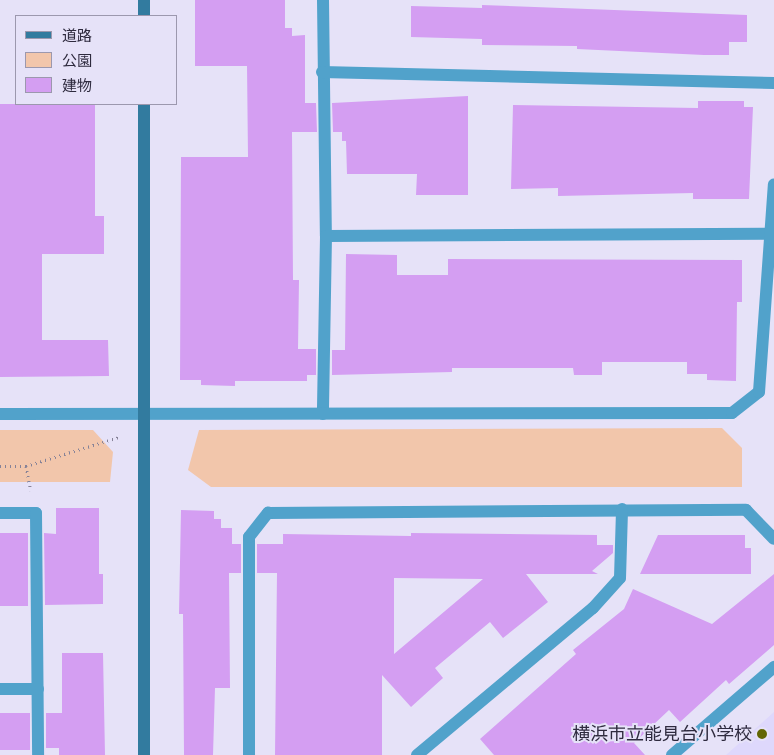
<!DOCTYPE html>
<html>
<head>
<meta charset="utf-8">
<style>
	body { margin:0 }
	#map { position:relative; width:774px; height:755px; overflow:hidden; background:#e6e2f8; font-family:"Varela Round","Noto Sans JP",sans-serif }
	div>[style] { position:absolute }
	.built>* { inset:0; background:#ded8fc }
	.green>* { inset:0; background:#f2c6ab }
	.building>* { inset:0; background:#d49ef2; transform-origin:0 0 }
	.path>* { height:3px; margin-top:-1.5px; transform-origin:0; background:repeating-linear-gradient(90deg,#868297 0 1px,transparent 0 5px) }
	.street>* { height:12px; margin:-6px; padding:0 6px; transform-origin:6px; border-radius:6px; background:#51a2cb }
	.secondary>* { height:12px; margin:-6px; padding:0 6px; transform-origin:6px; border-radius:6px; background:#327b9f }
	.dots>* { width:14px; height:14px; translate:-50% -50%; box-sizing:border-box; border:2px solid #e6e2f8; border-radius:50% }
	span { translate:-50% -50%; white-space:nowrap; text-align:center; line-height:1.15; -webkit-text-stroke:4px #e6e2f8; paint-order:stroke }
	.poi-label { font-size:18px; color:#2e2a3e }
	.right { translate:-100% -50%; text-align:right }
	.legend { position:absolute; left:15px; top:15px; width:162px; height:90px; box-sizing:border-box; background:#e6e2f8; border:1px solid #9c98ae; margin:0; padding:6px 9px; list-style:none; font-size:15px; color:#2e2a3e }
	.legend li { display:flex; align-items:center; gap:10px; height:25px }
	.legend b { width:25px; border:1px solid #9c98ae }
</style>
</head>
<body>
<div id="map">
	<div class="built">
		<i style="clip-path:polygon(774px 712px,774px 755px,726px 755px)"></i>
	</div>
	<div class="green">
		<i style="clip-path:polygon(722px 428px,742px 448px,742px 487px,211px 487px,188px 470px,199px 430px)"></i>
		<i style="clip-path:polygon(0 430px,93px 430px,113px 452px,110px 482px,0 482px)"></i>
	</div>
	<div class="building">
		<i style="clip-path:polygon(195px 0,285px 0,285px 28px,292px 28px,292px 36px,305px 35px,305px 103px,316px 103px,317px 132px,292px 132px,293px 280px,299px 280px,298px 349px,316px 349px,316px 375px,307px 375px,307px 381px,235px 381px,235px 386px,201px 385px,201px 380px,180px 380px,181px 157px,248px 157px,247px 66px,195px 66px)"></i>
		<i style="clip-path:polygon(482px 5px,747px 15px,747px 42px,729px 42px,729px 55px,704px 55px,577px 49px,577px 46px,482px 45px,482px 39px,411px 37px,411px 6px,482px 8px)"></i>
		<i style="clip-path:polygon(468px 96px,468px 195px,416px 195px,417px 174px,347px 174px,346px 141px,342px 141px,342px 132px,333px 132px,332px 103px)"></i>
		<i style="clip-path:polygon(698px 101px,744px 101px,744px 107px,753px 107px,749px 199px,693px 199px,693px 193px,558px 196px,558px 188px,511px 189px,513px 105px,698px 108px)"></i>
		<i style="clip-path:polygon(0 104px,95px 104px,95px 216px,104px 216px,104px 254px,42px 254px,42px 340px,108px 340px,109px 376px,0 377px)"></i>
		<i style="clip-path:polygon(346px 254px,397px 255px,397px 275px,448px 275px,448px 259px,742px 260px,742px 302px,737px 302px,736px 381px,707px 380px,707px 374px,687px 374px,687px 362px,602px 362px,602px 375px,574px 375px,573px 368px,452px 368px,452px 372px,332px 375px,332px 350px,345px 350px)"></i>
		<i style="clip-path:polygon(56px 508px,99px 508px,99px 574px,103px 574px,103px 604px,45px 605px,44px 533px,56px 534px)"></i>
		<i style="clip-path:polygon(181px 510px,214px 511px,214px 519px,221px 519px,221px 528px,232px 528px,232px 544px,241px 544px,241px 573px,229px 573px,230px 688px,215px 688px,213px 755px,184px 755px,183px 614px,179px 614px)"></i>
		<i style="left:0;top:533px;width:28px;height:73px"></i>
		<i style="clip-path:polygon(evenodd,411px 533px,597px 535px,597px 545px,613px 545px,613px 553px,592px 571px,598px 574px,526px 574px,548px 602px,503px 638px,490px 622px,435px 668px,443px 678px,411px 707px,382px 675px,382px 755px,275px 755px,277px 573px,257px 573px,257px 544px,283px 544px,283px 534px,411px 536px,411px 533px,394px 578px,483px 579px,394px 654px,394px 578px)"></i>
		<i style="clip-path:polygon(658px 535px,745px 535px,745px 548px,751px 548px,751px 574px,640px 574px)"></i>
		<i style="clip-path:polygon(774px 574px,774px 645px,729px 684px,726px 680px,680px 722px,669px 710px,634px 743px,645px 755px,494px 755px,480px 739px,576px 654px,573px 650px,624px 609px,633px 589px,712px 624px)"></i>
		<i style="clip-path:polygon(62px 653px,103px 653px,105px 755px,59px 755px,59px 748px,46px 748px,46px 713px,62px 713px)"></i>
		<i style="left:0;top:713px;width:30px;height:37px"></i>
	</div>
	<div class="path">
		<i style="left:0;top:466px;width:26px"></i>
		<i style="left:26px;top:466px;width:97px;rotate:-17.3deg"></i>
		<i style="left:26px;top:466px;width:25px;rotate:79deg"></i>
	</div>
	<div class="street">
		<i style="left:323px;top:0;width:236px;rotate:89.3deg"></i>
		<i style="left:326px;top:236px;width:178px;rotate:91deg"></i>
		<i style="left:322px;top:72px;width:452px;rotate:1.4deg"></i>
		<i style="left:326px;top:236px;width:443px;rotate:-0.3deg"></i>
		<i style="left:0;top:414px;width:732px;rotate:-0.08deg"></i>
		<i style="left:732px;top:413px;width:34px;rotate:-38deg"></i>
		<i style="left:759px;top:392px;width:208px;rotate:-85.9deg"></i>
		<i style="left:0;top:513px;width:36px"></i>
		<i style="left:36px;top:513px;width:242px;rotate:89.5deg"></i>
		<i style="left:0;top:689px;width:38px"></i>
		<i style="left:249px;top:755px;width:218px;rotate:-90deg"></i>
		<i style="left:249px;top:537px;width:31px;rotate:-52deg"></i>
		<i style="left:268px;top:513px;width:478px;rotate:-0.4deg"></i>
		<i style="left:746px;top:510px;width:40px;rotate:46deg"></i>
		<i style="left:417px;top:755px;width:229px;rotate:-39.9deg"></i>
		<i style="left:593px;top:608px;width:40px;rotate:-48deg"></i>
		<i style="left:620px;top:578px;width:69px;rotate:-88.3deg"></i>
		<i style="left:672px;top:755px;width:135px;rotate:-40.8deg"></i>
	</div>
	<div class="secondary">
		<i style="left:144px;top:16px;width:16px;rotate:-90deg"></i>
		<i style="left:144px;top:755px;width:651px;rotate:-90deg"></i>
	</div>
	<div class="dots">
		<i style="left:762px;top:734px;background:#626604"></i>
	</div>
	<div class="poi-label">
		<span class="right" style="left:752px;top:734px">横浜市立能見台小学校</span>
	</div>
	<ul class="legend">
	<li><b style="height:6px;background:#327b9f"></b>道路</li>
	<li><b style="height:14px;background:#f2c6ab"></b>公園</li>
	<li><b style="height:14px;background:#d49ef2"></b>建物</li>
	</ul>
</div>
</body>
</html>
